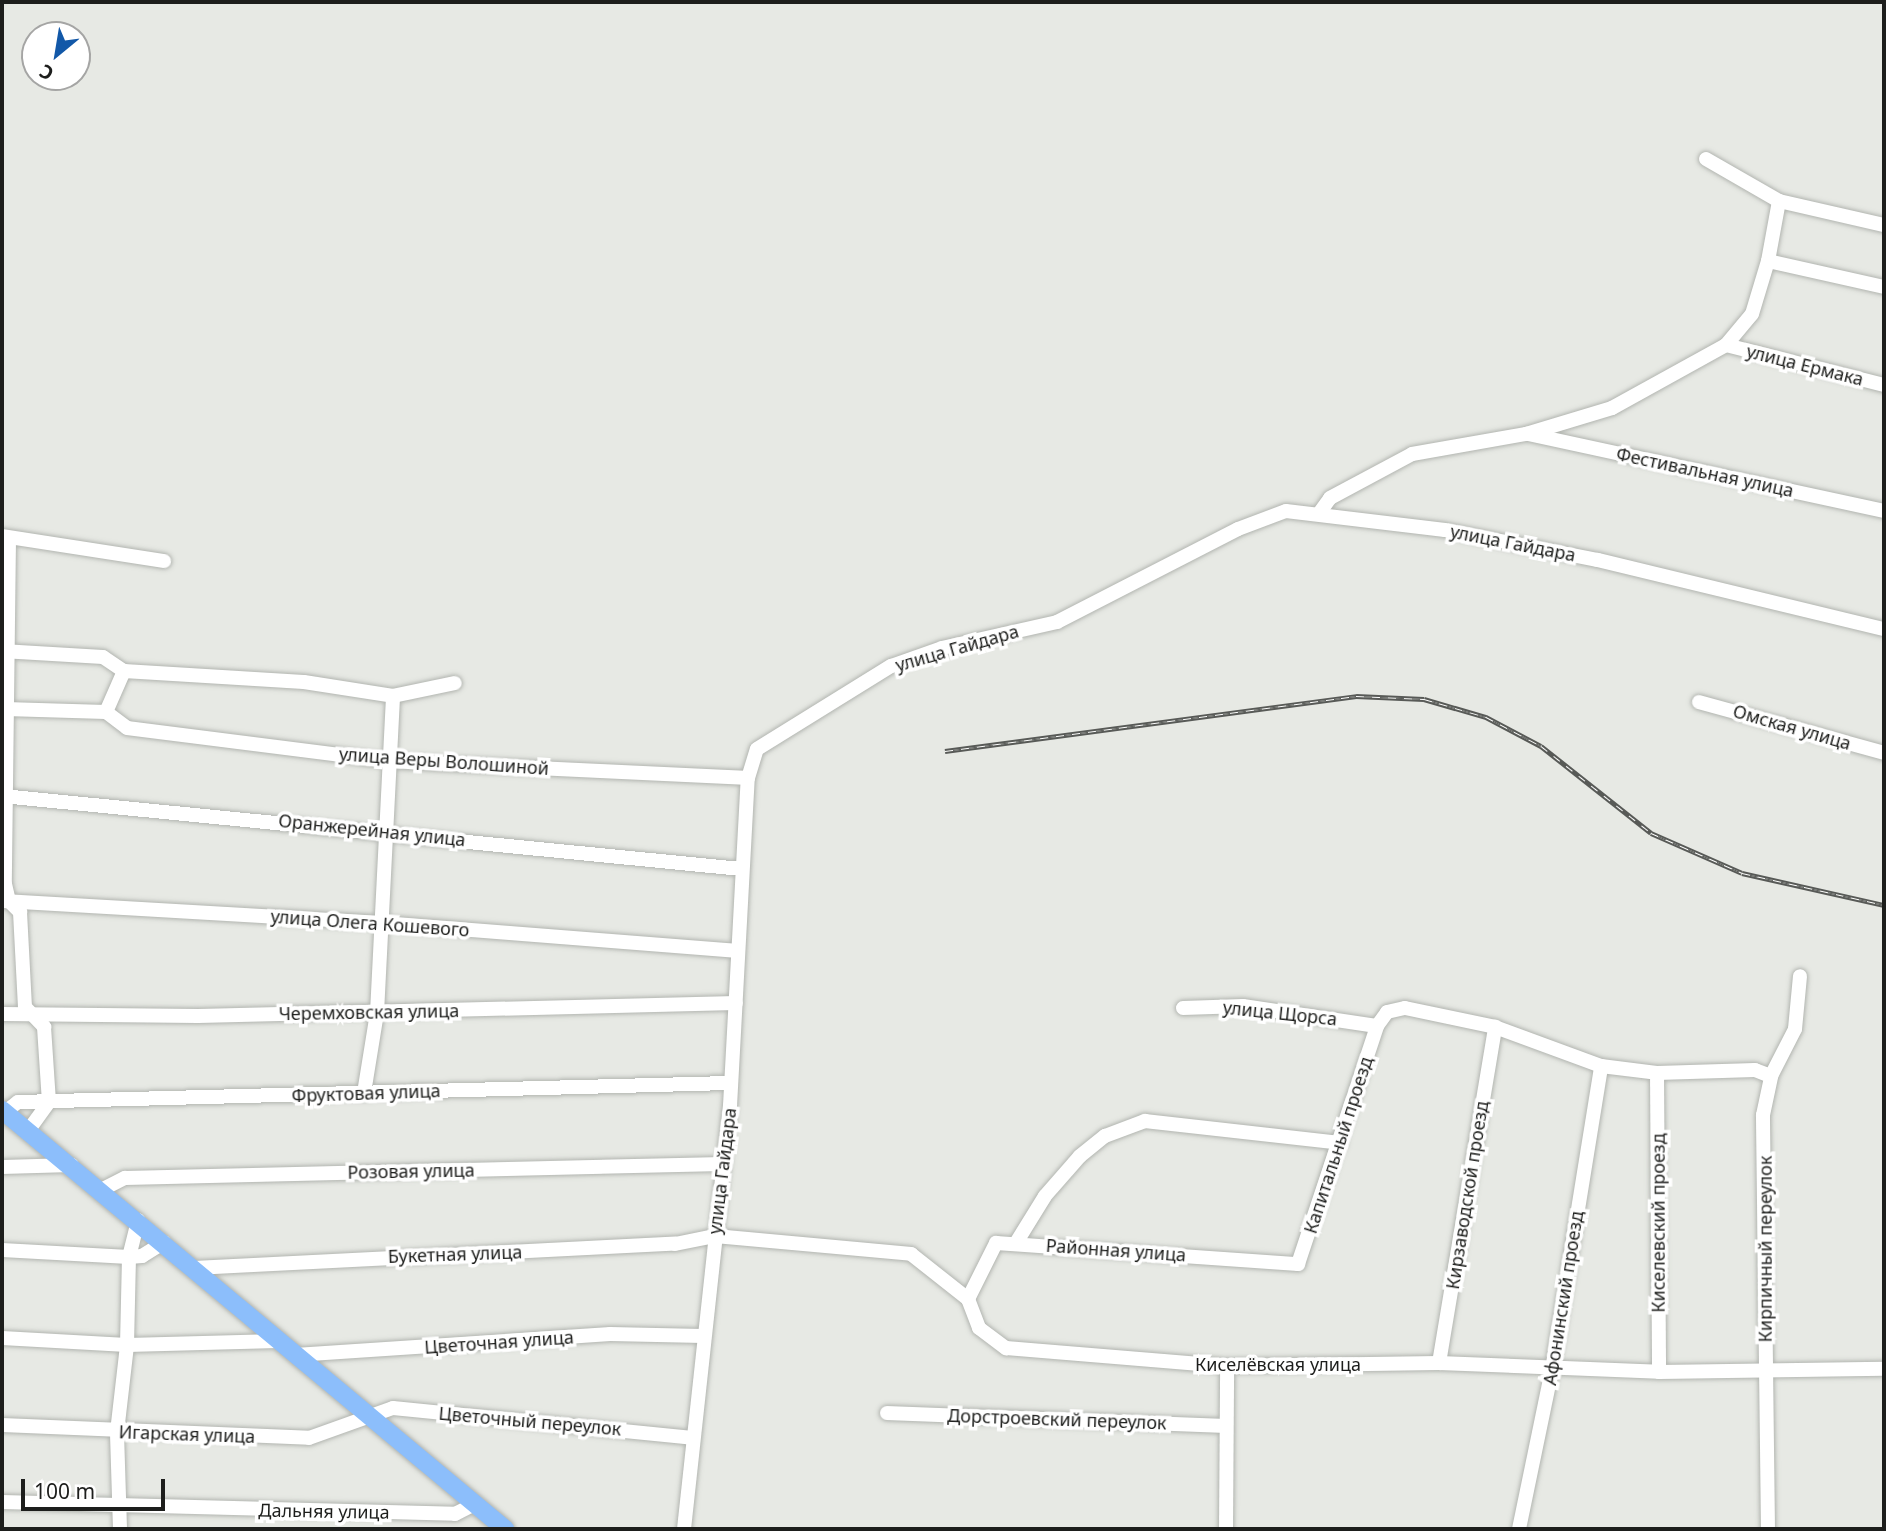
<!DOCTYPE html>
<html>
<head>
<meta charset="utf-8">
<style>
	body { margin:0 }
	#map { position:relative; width:1886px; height:1531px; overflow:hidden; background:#e7e9e4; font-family:"Noto Sans",sans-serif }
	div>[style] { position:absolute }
	.roads { filter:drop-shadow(0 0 2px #b2b5b0) drop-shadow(0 0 2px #b2b5b0) }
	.minor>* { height:14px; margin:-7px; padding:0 7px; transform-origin:7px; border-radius:7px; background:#fff }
	.major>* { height:18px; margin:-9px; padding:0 9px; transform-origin:9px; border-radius:9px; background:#8cbefb }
	.rail>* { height:5px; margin-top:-2.5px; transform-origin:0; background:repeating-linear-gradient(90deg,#fff 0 8px,#585a57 0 16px); box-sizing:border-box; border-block:2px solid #585a57 }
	span { translate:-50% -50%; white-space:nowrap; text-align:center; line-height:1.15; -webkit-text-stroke:7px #fff; paint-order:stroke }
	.street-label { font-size:18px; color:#1d1e1c }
	.frame { position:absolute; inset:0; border:4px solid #1d1e1c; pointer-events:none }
	.north { position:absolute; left:21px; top:21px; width:70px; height:70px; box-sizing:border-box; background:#fff; border:2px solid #a5a5a4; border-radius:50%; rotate:210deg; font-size:19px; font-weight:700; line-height:28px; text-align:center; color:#1d1e1c }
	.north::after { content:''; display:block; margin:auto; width:24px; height:32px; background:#1258a8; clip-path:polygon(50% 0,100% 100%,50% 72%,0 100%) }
	.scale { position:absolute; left:21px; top:1479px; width:144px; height:32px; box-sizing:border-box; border:4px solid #1d1e1c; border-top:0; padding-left:9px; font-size:21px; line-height:24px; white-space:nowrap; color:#1d1e1c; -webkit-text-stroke:5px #fff; paint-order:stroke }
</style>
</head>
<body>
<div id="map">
	<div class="roads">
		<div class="minor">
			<i style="left:1706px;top:159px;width:84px;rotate:29.9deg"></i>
			<i style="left:1779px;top:201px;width:108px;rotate:12.9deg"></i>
			<i style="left:1768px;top:261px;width:119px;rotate:12.6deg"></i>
			<i style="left:1726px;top:345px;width:163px;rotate:14.2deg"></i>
			<i style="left:1528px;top:434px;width:364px;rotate:12.2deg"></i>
			<i style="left:1320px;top:512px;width:17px;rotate:-54deg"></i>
			<i style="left:1330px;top:498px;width:93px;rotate:-28.2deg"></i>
			<i style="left:1412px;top:454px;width:116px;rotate:-10deg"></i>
			<i style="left:1526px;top:434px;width:90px;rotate:-16.8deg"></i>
			<i style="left:1612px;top:408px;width:130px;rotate:-28.9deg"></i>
			<i style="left:1726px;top:345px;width:40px;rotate:-50deg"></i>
			<i style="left:1752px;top:314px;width:55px;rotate:-73.2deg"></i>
			<i style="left:1768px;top:261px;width:61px;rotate:-79.6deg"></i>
			<i style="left:2px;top:536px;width:164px;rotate:8.8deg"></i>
			<i style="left:9px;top:539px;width:345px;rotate:90.7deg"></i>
			<i style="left:5px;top:884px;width:17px;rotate:77deg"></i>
			<i style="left:9px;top:901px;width:16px;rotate:45deg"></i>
			<i style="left:20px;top:912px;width:95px;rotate:87deg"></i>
			<i style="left:25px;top:1007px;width:28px;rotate:46deg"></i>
			<i style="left:44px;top:1027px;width:75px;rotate:86.2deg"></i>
			<i style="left:49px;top:1102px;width:36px;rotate:126deg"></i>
			<i style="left:2px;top:651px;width:101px;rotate:3.4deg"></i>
			<i style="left:103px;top:657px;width:25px;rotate:34deg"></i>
			<i style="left:124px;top:671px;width:180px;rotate:3.5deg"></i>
			<i style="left:304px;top:682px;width:90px;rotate:8.9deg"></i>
			<i style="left:1699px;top:702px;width:192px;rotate:15.4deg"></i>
			<i style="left:5px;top:709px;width:101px;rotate:1.7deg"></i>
			<i style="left:106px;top:712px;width:45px;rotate:-66.3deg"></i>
			<i style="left:106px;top:712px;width:26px;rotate:37deg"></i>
			<i style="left:127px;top:728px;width:264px;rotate:7.2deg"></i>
			<i style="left:389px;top:761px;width:359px;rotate:2.7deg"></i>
			<i style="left:2px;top:796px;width:743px;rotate:5.64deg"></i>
			<i style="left:2px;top:901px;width:382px;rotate:3.3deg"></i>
			<i style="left:383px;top:923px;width:356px;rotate:4.5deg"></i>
			<i style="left:1183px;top:1008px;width:60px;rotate:-1.9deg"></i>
			<i style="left:1243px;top:1006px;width:135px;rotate:8.5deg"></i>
			<i style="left:2px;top:1014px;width:196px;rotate:0.6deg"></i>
			<i style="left:198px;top:1016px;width:538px;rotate:-1.38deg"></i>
			<i style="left:1657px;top:1073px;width:299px;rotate:89.6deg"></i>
			<i style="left:364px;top:1093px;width:81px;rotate:-80.8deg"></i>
			<i style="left:377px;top:1013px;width:317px;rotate:-87.1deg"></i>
			<i style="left:393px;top:696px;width:63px;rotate:-11.8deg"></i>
			<i style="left:5px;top:1112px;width:16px;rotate:-38deg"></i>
			<i style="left:18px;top:1102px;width:713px;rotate:-1.53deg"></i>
			<i style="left:2px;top:1167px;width:70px;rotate:-1.6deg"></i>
			<i style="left:101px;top:1190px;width:27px;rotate:-27deg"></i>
			<i style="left:125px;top:1178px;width:598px;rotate:-1.34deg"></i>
			<i style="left:1016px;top:1243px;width:55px;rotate:-58.3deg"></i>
			<i style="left:1045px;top:1196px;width:53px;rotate:-48.8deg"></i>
			<i style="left:1080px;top:1156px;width:32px;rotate:-39deg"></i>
			<i style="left:1105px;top:1136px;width:43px;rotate:-20.6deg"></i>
			<i style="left:1145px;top:1121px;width:196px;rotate:6.4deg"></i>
			<i style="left:2px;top:1250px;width:127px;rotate:3.2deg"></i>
			<i style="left:129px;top:1257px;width:13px;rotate:-4deg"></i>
			<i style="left:142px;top:1256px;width:26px;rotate:-32deg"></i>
			<i style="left:194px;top:1268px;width:482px;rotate:-2.9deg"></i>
			<i style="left:675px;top:1244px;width:41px;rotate:-11.3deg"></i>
			<i style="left:715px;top:1236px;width:197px;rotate:5.2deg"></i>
			<i style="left:911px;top:1254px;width:73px;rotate:38.3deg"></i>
			<i style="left:968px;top:1299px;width:31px;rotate:69deg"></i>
			<i style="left:979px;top:1328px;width:34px;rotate:37deg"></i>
			<i style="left:1006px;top:1348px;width:222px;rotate:4.7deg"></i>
			<i style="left:1227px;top:1366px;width:212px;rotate:-0.8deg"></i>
			<i style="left:1439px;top:1363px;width:220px;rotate:2.3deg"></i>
			<i style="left:1659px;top:1372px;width:225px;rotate:-0.8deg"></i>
			<i style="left:968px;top:1299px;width:63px;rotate:-63.4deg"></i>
			<i style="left:996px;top:1243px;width:303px;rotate:4deg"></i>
			<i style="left:1298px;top:1264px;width:251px;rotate:-71.6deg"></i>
			<i style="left:1377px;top:1026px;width:17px;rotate:-54deg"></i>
			<i style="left:1387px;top:1012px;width:18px;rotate:-13deg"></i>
			<i style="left:1405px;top:1008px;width:92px;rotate:11.9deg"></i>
			<i style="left:1495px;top:1027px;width:113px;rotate:20.2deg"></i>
			<i style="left:1601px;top:1066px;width:56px;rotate:7.1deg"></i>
			<i style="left:1657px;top:1073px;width:98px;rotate:-1.8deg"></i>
			<i style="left:1755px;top:1070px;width:17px;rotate:21deg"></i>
			<i style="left:2px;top:1338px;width:125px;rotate:3.2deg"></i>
			<i style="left:127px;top:1345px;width:151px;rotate:-1.5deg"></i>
			<i style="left:295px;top:1355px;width:316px;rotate:-3.8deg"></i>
			<i style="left:610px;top:1334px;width:93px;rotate:1.2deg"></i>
			<i style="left:1439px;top:1363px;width:341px;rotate:-80.5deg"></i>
			<i style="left:887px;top:1413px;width:339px;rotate:2.2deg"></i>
			<i style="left:2px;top:1425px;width:307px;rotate:2.4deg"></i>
			<i style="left:309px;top:1438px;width:89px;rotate:-19.7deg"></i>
			<i style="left:393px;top:1408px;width:301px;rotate:5.7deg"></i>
			<i style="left:2px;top:1502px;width:453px;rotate:1.5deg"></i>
			<i style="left:455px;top:1514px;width:22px;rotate:-27deg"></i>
			<i style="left:120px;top:1529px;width:97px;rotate:-91.8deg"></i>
			<i style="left:117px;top:1432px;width:88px;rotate:-83.4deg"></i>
			<i style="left:127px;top:1345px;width:88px;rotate:-88.7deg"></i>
			<i style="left:129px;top:1257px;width:38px;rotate:-76deg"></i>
			<i style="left:684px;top:1529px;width:425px;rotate:-83.8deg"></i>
			<i style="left:730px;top:1106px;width:328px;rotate:-86.9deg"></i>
			<i style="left:748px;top:778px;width:30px;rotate:-73deg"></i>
			<i style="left:757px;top:749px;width:158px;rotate:-31.8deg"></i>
			<i style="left:891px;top:666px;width:54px;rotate:-19.4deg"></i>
			<i style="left:942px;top:648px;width:118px;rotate:-12.7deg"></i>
			<i style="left:1057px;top:622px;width:203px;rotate:-27.2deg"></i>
			<i style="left:1238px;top:529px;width:51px;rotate:-20.6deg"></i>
			<i style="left:1286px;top:511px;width:160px;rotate:6.8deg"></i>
			<i style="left:1445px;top:530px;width:156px;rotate:11.1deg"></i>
			<i style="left:1598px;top:560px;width:294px;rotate:13.6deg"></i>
			<i style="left:1226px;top:1529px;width:163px;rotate:-89.6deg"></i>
			<i style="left:1519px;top:1529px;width:162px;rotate:-78.3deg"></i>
			<i style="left:1552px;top:1370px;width:308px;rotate:-80.8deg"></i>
			<i style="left:1768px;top:1529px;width:414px;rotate:-90.7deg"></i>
			<i style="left:1763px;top:1115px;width:40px;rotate:-78deg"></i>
			<i style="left:1771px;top:1076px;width:53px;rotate:-62.9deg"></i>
			<i style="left:1795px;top:1029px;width:53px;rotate:-84.6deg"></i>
		</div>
		<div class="major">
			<i style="left:2px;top:1110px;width:655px;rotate:39.79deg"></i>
		</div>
	</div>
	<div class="rail">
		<i style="left:945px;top:751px;width:415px;rotate:-7.6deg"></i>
		<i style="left:1356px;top:696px;width:68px;rotate:2.5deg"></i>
		<i style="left:1424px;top:699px;width:65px;rotate:16.2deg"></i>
		<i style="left:1486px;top:717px;width:62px;rotate:27.8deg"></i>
		<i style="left:1541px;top:746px;width:140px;rotate:38.3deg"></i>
		<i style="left:1651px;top:833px;width:99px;rotate:23.7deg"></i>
		<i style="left:1742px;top:873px;width:146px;rotate:12.7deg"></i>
	</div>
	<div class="street-label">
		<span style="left:1805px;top:365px;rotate:14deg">улица Ермака</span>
		<span style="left:1705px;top:472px;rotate:12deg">Фестивальная улица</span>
		<span style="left:1513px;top:543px;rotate:11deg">улица Гайдара</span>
		<span style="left:957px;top:648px;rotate:-16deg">улица Гайдара</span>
		<span style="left:1792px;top:727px;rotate:16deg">Омская улица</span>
		<span style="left:444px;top:761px;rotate:4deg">улица Веры Волошиной</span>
		<span style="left:372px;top:830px;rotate:6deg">Оранжерейная улица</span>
		<span style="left:370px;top:923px;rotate:4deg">улица Олега Кошевого</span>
		<span style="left:369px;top:1012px;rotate:-1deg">Черемховская улица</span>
		<span style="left:1280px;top:1013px;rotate:6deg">улица Щорса</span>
		<span style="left:366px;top:1093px;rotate:-2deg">Фруктовая улица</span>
		<span style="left:1338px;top:1145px;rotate:-72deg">Капитальный проезд</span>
		<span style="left:411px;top:1171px;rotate:-1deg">Розовая улица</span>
		<span style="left:722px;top:1171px;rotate:-83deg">улица Гайдара</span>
		<span style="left:1467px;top:1195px;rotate:-81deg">Кирзаводской проезд</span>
		<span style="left:1658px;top:1223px;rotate:-90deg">Киселевский проезд</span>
		<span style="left:1765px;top:1249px;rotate:-90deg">Кирпичный переулок</span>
		<span style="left:1116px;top:1250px;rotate:4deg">Районная улица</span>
		<span style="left:455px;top:1254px;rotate:-2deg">Букетная улица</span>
		<span style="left:1563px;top:1298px;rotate:-81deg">Афонинский проезд</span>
		<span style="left:499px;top:1342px;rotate:-4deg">Цветочная улица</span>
		<span style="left:1278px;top:1364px">Киселёвская улица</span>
		<span style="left:1057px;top:1419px;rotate:2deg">Дорстроевский переулок</span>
		<span style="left:530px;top:1421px;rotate:5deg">Цветочный переулок</span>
		<span style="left:187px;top:1434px;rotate:2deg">Игарская улица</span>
		<span style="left:324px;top:1511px;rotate:1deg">Дальняя улица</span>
	</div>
	<div class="frame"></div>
	<div class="north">С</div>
	<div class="scale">100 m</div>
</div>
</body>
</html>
